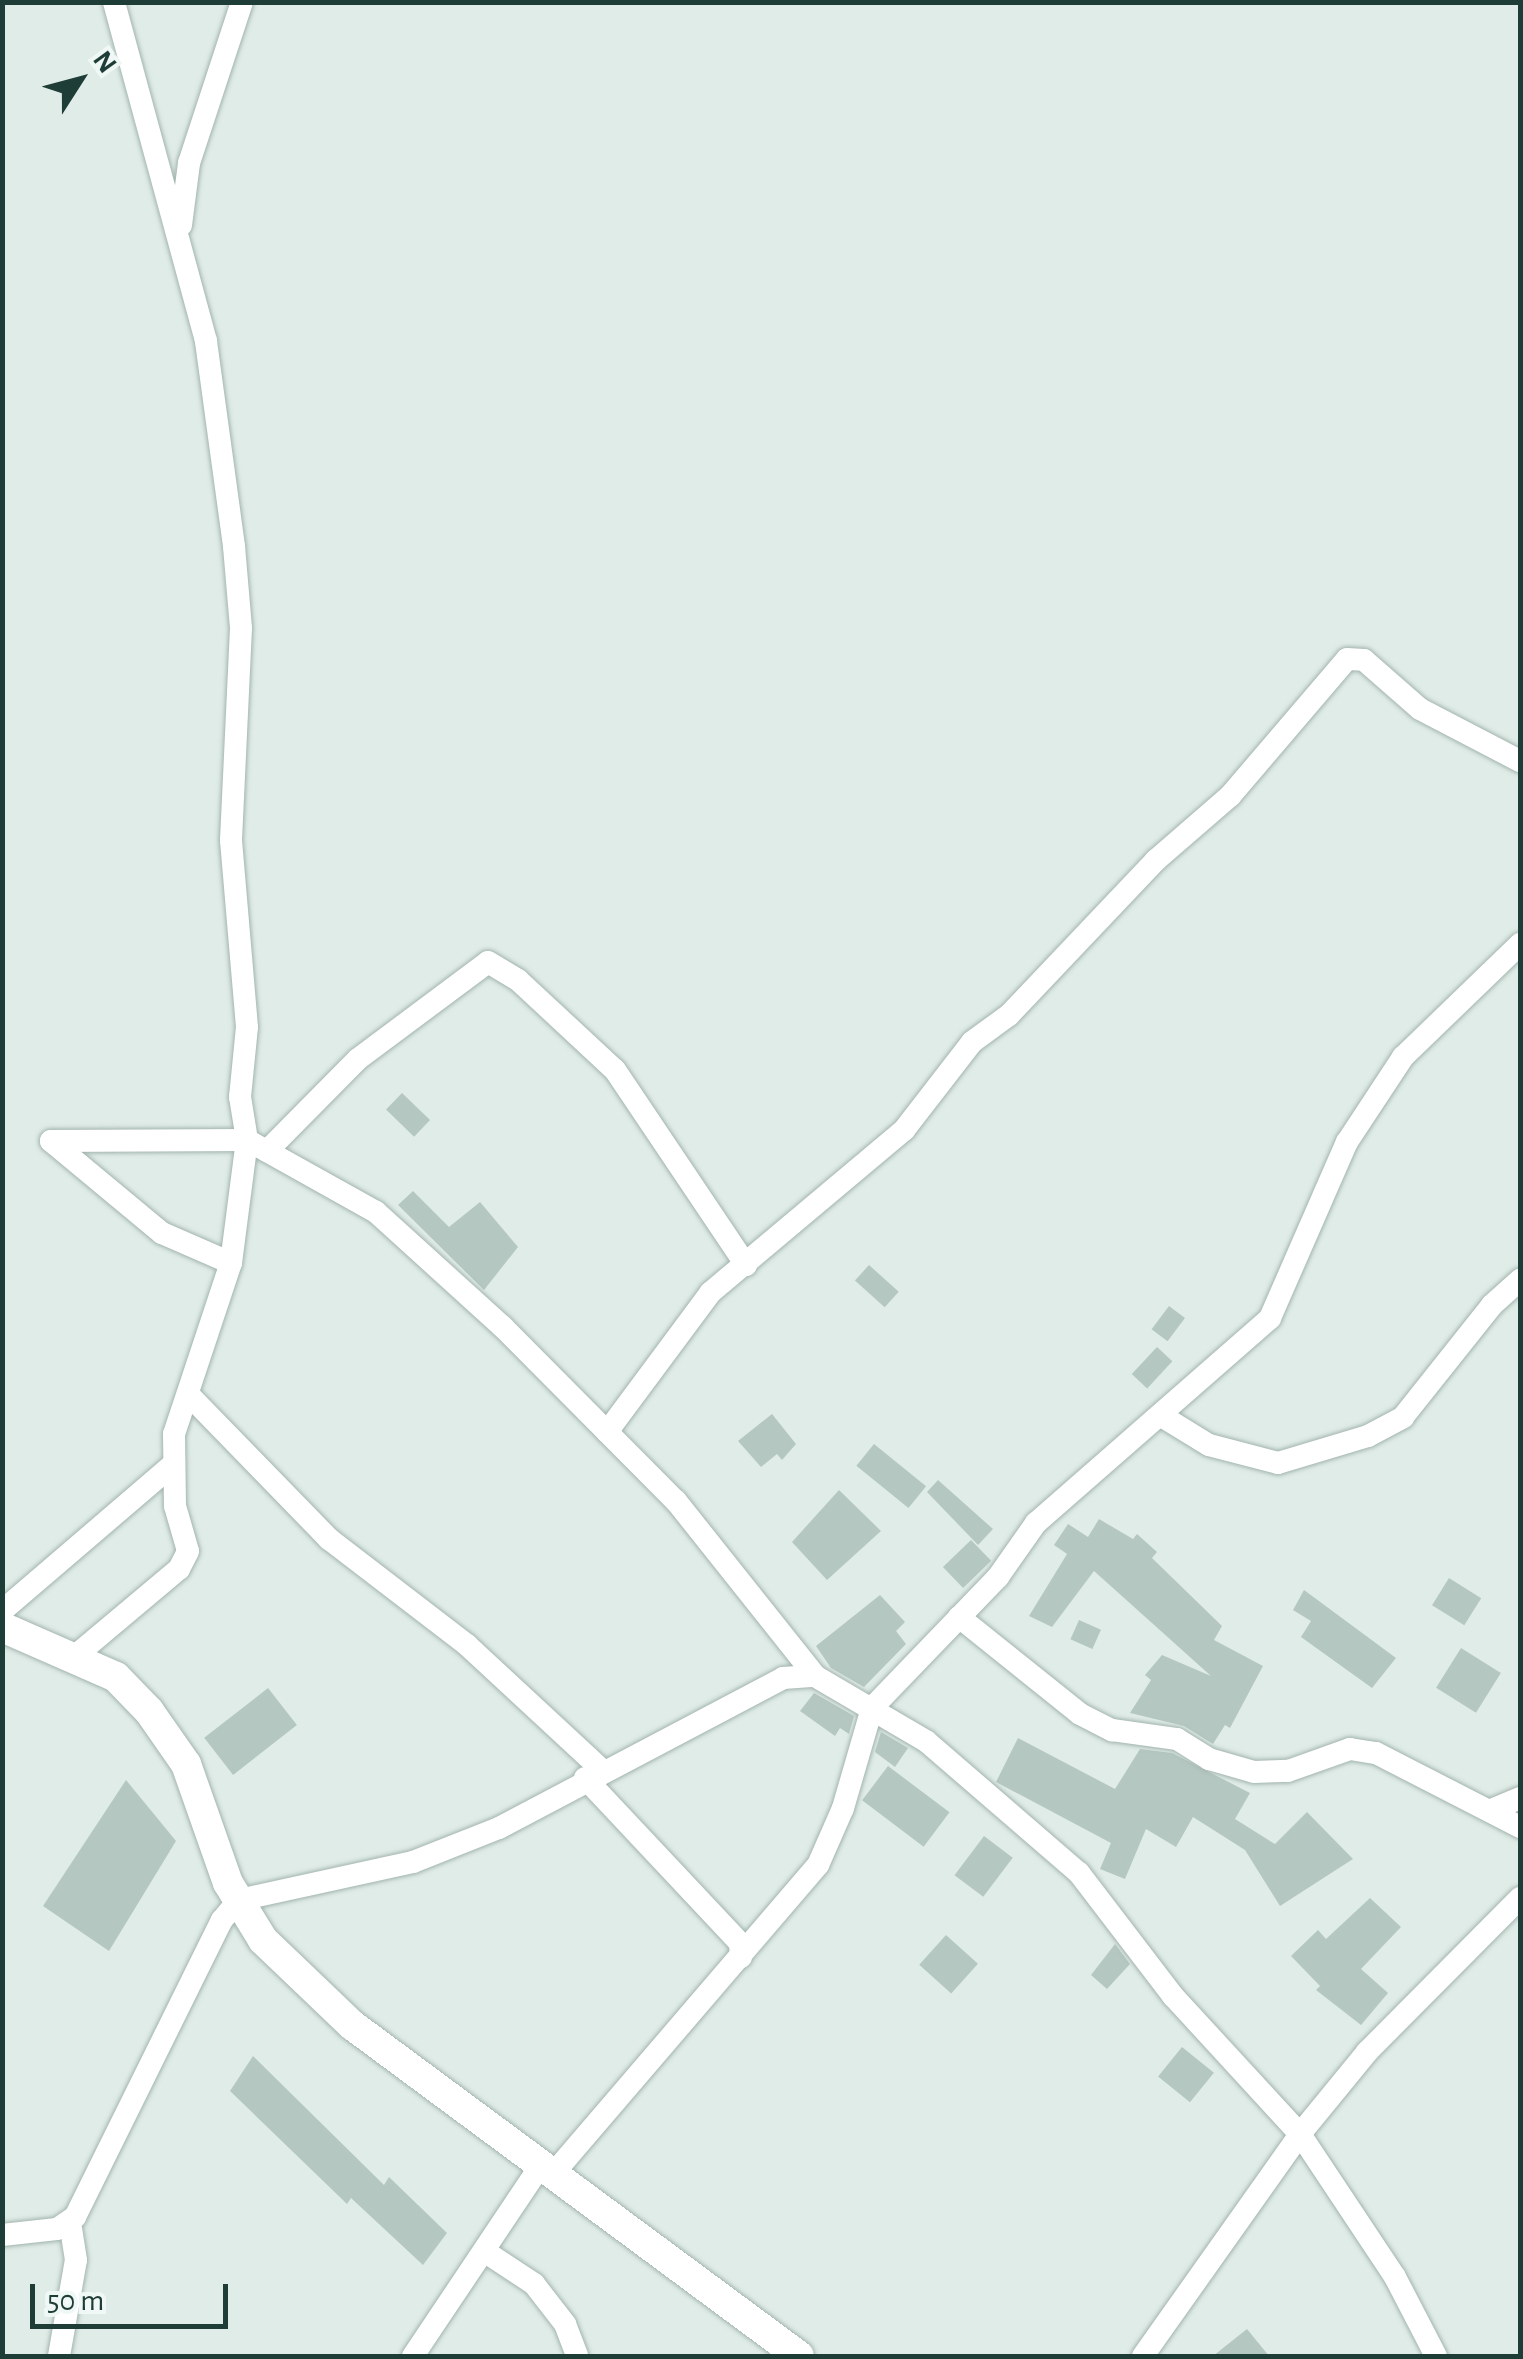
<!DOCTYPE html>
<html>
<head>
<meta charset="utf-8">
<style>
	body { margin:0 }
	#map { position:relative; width:1523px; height:2359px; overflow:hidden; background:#e0ece7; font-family:"Alegreya Sans",sans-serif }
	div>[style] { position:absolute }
	.building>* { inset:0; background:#b5c7c1; transform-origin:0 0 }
	.roads { filter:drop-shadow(0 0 2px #a2b4af) drop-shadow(0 0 2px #a2b4af) }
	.street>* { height:22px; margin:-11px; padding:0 11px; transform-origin:11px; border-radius:11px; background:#fff }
	.secondary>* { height:30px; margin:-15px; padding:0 15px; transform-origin:15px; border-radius:15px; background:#fff }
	span { translate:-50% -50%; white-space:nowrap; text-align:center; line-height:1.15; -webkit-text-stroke:8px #f0f8f5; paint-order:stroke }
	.frame { position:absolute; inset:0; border:5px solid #1f3d37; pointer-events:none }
	.north { position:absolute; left:30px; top:30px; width:100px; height:100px; -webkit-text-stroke:8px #f0f8f5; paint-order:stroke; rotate:54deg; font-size:28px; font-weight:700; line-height:40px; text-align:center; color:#1f3d37 }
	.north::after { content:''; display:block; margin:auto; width:35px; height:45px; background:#1f3d37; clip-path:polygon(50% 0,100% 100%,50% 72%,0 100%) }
	.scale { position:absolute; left:30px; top:2284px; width:198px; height:45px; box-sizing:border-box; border:5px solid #1f3d37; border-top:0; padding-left:12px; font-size:30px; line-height:35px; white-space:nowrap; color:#1f3d37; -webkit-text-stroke:8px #f0f8f5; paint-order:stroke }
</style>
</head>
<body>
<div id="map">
	<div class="building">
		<i style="left:402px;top:1093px;width:39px;height:23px;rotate:44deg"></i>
		<i style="clip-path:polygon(413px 1191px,449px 1227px,480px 1202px,518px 1247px,484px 1290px,398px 1205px)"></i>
		<i style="left:869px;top:1265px;width:40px;height:21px;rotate:42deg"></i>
		<i style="left:1169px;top:1306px;width:20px;height:29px;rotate:37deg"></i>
		<i style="left:1157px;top:1347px;width:21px;height:37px;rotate:43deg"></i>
		<i style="clip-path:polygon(772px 1414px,796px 1444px,782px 1460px,777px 1454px,761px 1467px,738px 1441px)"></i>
		<i style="left:874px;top:1444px;width:67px;height:28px;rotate:39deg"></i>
		<i style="clip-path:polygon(938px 1480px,993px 1529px,978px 1545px,927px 1492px)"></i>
		<i style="clip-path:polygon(839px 1490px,881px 1531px,827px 1580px,792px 1542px)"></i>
		<i style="clip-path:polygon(1099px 1519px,1133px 1539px,1137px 1534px,1157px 1552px,1152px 1558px,1222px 1626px,1214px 1640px,1263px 1666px,1230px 1728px,1225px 1725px,1213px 1744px,1184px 1726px,1130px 1713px,1151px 1680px,1145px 1675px,1162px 1655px,1211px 1676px,1094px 1571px,1052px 1627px,1029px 1616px,1067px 1554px,1054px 1545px,1068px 1524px,1088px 1537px)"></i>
		<i style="left:971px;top:1540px;width:29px;height:39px;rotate:46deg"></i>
		<i style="left:1449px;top:1578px;width:38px;height:32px;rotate:32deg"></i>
		<i style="clip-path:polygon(1304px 1590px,1396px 1658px,1372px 1688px,1301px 1637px,1311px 1621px,1293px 1610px)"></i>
		<i style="clip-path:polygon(880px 1595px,905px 1622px,896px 1631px,906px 1644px,864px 1687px,831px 1668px,816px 1646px)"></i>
		<i style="left:1079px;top:1620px;width:24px;height:21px;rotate:24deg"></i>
		<i style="left:1461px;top:1648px;width:47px;height:47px;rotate:32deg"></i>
		<i style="left:268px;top:1688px;width:47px;height:81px;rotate:52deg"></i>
		<i style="clip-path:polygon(814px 1693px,854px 1716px,849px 1734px,840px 1728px,835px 1736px,800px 1711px)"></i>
		<i style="clip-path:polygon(881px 1732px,908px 1748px,895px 1767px,875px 1752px)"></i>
		<i style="clip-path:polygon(1018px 1738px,1115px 1789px,1140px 1749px,1172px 1753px,1250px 1793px,1235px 1819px,1275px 1844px,1307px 1812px,1353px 1859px,1280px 1906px,1245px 1850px,1193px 1817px,1176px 1847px,1146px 1829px,1125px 1879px,1100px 1869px,1111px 1843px,996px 1782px)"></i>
		<i style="left:888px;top:1766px;width:77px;height:43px;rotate:37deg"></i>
		<i style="clip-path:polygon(126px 1780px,176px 1841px,109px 1951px,43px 1906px)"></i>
		<i style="left:984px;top:1836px;width:36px;height:49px;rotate:37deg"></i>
		<i style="clip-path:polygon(1370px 1898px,1401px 1927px,1361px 1969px,1388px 1993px,1361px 2025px,1316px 1990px,1320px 1986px,1291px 1956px,1318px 1930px,1326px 1939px)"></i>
		<i style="left:946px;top:1935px;width:43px;height:40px;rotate:42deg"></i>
		<i style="clip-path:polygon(1115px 1944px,1130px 1964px,1107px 1989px,1091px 1975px)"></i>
		<i style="left:1182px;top:2047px;width:41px;height:38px;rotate:39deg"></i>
		<i style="clip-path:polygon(253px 2056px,384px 2185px,389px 2177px,447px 2233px,423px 2265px,351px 2198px,347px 2204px,230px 2091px)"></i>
		<i style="clip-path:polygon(1247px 2329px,1269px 2356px,1213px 2356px)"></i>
	</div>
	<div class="roads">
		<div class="street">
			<i style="left:181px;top:225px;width:63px;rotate:-82.6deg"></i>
			<i style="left:189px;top:163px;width:169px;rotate:-71.8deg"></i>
			<i style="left:51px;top:1141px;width:196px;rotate:-0.3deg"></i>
			<i style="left:247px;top:1140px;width:148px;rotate:29.2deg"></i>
			<i style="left:376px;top:1212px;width:171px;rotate:42.2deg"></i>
			<i style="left:503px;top:1327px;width:245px;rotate:45.2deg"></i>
			<i style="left:676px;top:1501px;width:223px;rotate:51.5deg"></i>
			<i style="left:815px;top:1676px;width:129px;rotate:30.4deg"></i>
			<i style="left:926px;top:1741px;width:202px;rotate:40.8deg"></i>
			<i style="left:1079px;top:1873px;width:155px;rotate:52.6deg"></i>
			<i style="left:1173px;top:1996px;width:188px;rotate:47.4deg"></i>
			<i style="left:1300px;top:2134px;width:172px;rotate:56.4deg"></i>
			<i style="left:1395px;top:2277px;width:89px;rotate:62.6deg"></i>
			<i style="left:51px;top:1141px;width:144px;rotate:39.7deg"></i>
			<i style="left:162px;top:1233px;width:75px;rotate:23.5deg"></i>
			<i style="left:267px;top:1151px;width:129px;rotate:-45.3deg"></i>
			<i style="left:358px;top:1059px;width:162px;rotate:-36.7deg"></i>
			<i style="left:488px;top:962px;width:35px;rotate:31deg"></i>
			<i style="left:518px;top:980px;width:132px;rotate:42.9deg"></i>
			<i style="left:615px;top:1070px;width:235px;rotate:56.1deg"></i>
			<i style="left:189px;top:1395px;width:201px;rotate:45.8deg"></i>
			<i style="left:329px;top:1539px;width:174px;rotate:37.5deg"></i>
			<i style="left:467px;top:1645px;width:184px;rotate:42.8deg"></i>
			<i style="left:1160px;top:1415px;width:57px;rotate:31.5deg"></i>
			<i style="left:1209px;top:1445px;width:71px;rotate:14.6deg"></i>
			<i style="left:1278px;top:1463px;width:94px;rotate:-16.7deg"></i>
			<i style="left:1368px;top:1436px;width:40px;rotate:-28deg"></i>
			<i style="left:1403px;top:1417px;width:143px;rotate:-51.5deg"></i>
			<i style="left:1492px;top:1305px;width:38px;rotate:-42deg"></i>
			<i style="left:607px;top:1432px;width:174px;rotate:-53.4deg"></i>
			<i style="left:711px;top:1292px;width:252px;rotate:-40deg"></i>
			<i style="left:904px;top:1130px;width:111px;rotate:-52.3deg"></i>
			<i style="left:972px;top:1042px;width:46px;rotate:-36.1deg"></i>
			<i style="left:1009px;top:1015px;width:214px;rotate:-46.5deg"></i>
			<i style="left:1156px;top:860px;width:98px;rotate:-40.9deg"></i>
			<i style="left:1230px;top:796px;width:180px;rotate:-49.5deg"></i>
			<i style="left:1347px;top:659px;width:17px;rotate:3deg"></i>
			<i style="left:1364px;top:660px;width:74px;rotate:41.2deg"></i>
			<i style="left:1420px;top:709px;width:113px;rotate:27.5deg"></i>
			<i style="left:2px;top:1611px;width:223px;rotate:-40.6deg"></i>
			<i style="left:959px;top:1617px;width:155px;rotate:38.7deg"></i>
			<i style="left:1080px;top:1714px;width:36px;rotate:27deg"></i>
			<i style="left:1112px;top:1730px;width:66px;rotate:7.9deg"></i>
			<i style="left:1177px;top:1739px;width:38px;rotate:32deg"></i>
			<i style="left:1209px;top:1759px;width:47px;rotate:16.1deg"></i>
			<i style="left:1254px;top:1772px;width:34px;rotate:-2deg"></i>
			<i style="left:1288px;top:1771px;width:66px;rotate:-19.5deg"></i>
			<i style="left:1350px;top:1749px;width:26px;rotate:9deg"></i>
			<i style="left:1376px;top:1753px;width:162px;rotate:27.2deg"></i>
			<i style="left:74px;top:1657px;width:137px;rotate:-40deg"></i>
			<i style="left:179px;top:1569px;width:20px;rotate:-63deg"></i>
			<i style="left:188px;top:1551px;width:47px;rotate:-106.1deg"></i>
			<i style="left:175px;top:1506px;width:72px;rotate:-90.8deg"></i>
			<i style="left:174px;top:1434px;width:180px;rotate:-71.6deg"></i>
			<i style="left:231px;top:1263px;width:124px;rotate:-82.6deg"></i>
			<i style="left:247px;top:1140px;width:44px;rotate:-99.2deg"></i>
			<i style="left:240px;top:1097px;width:70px;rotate:-84.3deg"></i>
			<i style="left:247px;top:1027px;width:188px;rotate:-94.9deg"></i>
			<i style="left:231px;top:840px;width:212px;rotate:-87.3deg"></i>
			<i style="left:241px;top:628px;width:82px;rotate:-94.9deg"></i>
			<i style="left:234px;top:546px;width:207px;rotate:-97.8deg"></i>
			<i style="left:206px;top:341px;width:351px;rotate:-105.2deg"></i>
			<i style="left:585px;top:1778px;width:226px;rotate:46.8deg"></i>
			<i style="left:740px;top:1943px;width:14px;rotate:86deg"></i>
			<i style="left:1494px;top:1809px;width:28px;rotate:-23deg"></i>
			<i style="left:553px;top:2174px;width:407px;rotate:-49.4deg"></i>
			<i style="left:818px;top:1865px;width:62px;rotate:-66.3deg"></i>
			<i style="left:843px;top:1808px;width:104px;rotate:-73.8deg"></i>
			<i style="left:872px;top:1708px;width:182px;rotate:-46.1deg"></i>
			<i style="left:998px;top:1577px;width:66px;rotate:-54.9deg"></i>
			<i style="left:1036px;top:1523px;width:311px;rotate:-41.2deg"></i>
			<i style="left:1270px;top:1318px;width:192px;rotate:-66.4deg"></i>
			<i style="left:1347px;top:1142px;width:102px;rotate:-56.6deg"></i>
			<i style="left:1403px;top:1057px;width:163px;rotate:-44deg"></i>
			<i style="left:2px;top:2235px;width:55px;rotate:-6.2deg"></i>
			<i style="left:57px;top:2229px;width:22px;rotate:-34deg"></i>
			<i style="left:75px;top:2217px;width:331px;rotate:-63.7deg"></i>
			<i style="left:222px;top:1920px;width:26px;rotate:-50deg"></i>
			<i style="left:239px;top:1900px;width:178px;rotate:-12.3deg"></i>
			<i style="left:413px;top:1862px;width:92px;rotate:-21.6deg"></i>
			<i style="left:499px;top:1828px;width:321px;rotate:-27.8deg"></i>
			<i style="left:783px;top:1678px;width:32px;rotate:-4deg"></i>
			<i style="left:484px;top:2251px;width:60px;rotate:33.4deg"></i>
			<i style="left:534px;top:2284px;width:51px;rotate:52.2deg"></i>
			<i style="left:565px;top:2324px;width:34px;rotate:69deg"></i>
			<i style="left:59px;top:2356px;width:97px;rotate:-80deg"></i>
			<i style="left:76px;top:2260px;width:37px;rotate:-99deg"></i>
			<i style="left:413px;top:2356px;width:230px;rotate:-56.2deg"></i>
			<i style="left:1143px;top:2356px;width:272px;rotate:-54.7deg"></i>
			<i style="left:1300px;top:2134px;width:106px;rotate:-50.7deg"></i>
			<i style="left:1367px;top:2052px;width:217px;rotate:-45.2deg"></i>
		</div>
		<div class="secondary">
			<i style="left:2px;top:1627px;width:124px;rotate:23.7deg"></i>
			<i style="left:116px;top:1677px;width:47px;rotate:45.9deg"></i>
			<i style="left:149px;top:1711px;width:65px;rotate:55.1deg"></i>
			<i style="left:186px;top:1764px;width:126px;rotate:70.6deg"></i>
			<i style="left:228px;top:1883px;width:67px;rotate:58.4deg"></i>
			<i style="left:263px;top:1940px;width:123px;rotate:43.7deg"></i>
			<i style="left:352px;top:2025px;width:556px;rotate:36.52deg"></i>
		</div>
	</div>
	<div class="frame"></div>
	<div class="north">N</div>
	<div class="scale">50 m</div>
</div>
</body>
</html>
